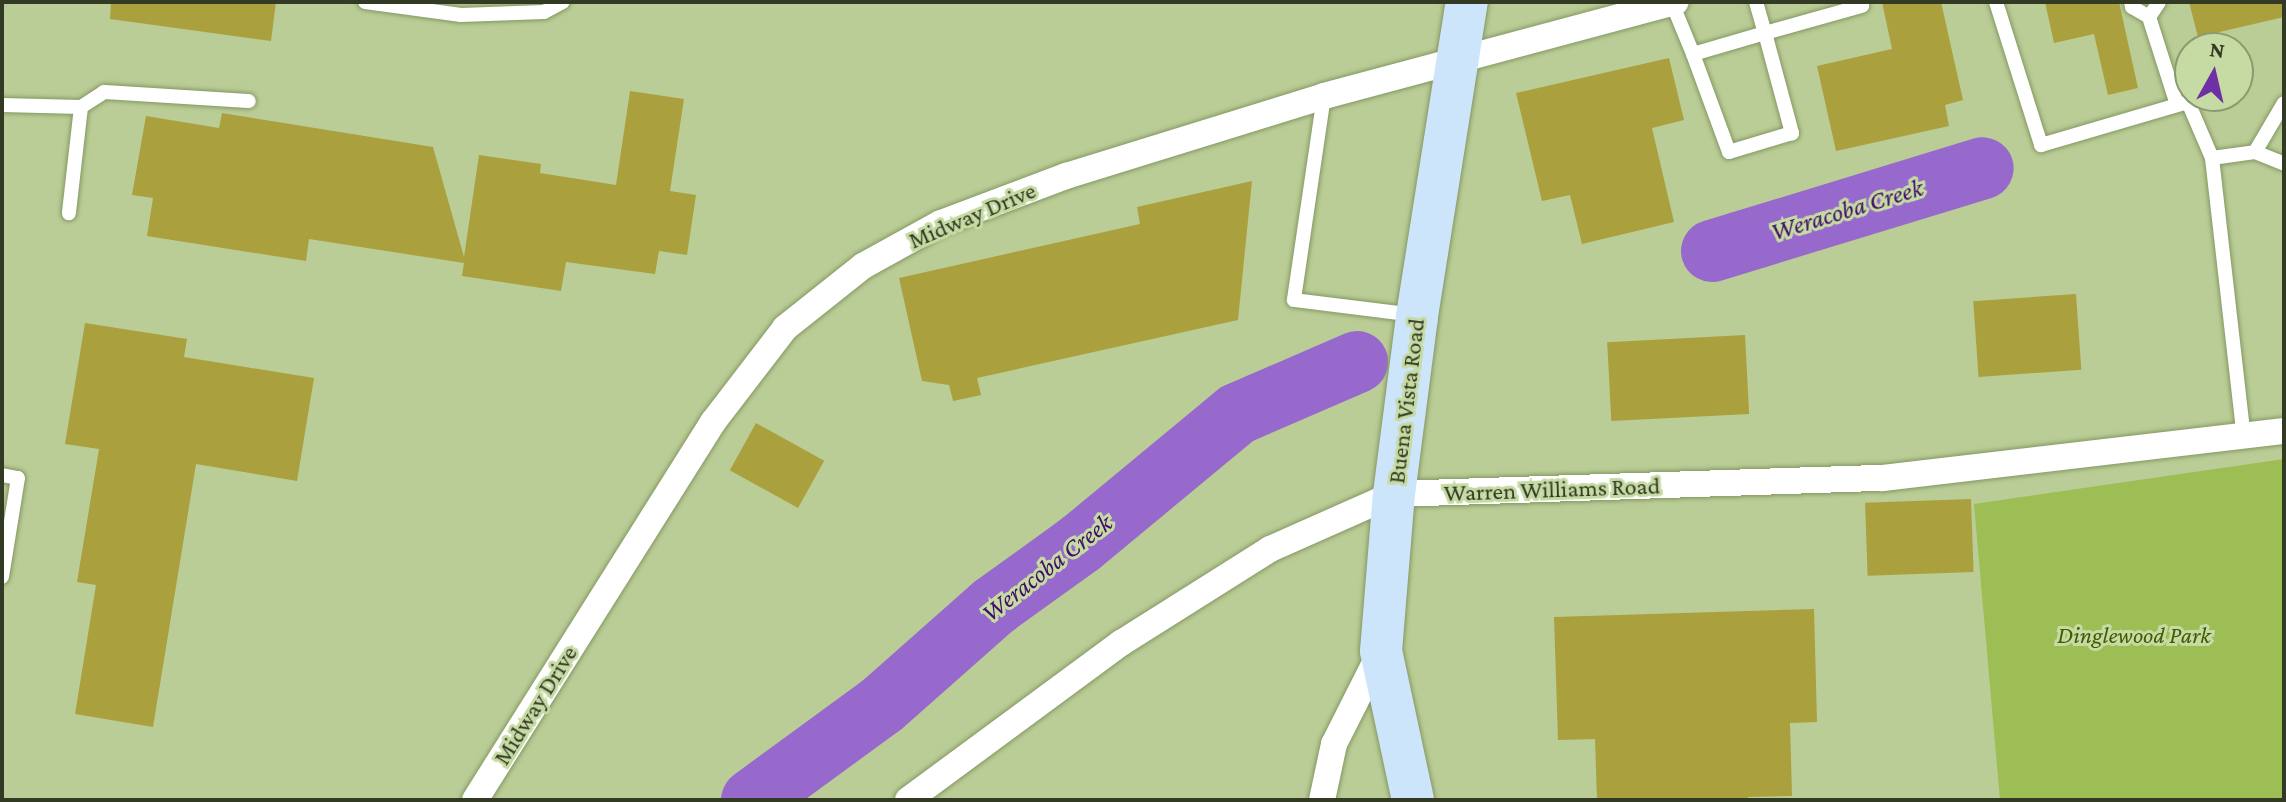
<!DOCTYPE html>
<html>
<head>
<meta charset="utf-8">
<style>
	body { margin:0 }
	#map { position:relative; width:2286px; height:802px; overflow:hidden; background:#bacd96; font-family:"Crimson Pro",serif }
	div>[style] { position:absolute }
	.green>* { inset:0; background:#9dbd55 }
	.river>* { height:62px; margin:-31px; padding:0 31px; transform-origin:31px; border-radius:31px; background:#9869cc }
	.building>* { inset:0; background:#aaa03d; transform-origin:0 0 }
	.roads { filter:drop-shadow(0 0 2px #859763) drop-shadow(0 0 2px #859763) }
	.lane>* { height:14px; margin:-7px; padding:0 7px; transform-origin:7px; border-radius:7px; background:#fff }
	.street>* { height:26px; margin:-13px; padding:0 13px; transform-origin:13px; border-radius:13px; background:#fff }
	.primary>* { height:42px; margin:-21px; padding:0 21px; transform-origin:21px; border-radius:21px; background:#cde5fa }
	span { translate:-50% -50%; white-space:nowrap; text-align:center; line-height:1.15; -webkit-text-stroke:6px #c6daa3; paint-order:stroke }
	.street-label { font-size:24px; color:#323a24 }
	.park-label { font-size:24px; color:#445a00; font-style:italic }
	.water-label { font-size:26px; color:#410e69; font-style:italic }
	.frame { position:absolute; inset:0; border:4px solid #323a24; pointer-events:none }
	.north { position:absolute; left:2174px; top:32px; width:80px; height:80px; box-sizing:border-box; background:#c6daa3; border:2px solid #8b9a70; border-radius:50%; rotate:8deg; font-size:22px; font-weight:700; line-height:32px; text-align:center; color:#323a24 }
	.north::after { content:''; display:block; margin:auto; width:28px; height:36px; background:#6e30a5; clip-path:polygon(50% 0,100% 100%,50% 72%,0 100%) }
</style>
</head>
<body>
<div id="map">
	<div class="green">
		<i style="clip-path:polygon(2284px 459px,2284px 800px,2000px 800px,1974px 504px)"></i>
	</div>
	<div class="river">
		<i style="left:1712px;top:251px;width:283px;rotate:-17deg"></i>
		<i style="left:752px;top:800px;width:161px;rotate:-36.2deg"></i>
		<i style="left:882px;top:705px;width:149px;rotate:-41.5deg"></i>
		<i style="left:994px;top:606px;width:106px;rotate:-35.8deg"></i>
		<i style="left:1080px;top:544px;width:204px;rotate:-39.6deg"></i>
		<i style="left:1237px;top:414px;width:131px;rotate:-23.4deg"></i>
	</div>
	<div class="building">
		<i style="clip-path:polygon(111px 2px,276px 2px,271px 41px,110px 19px)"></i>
		<i style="clip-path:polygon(1882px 2px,1941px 2px,1963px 100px,1945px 105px,1949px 126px,1836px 151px,1817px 66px,1892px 49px)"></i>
		<i style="clip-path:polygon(2045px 2px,2119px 2px,2138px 88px,2108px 95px,2094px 34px,2054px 43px)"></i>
		<i style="clip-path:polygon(2189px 2px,2284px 2px,2284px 17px,2198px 37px)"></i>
		<i style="clip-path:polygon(1669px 58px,1684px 120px,1652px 128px,1674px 222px,1582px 244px,1570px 195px,1542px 201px,1516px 93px)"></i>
		<i style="clip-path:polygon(630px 91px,684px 99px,670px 191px,696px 195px,687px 255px,659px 251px,655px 274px,566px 262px,561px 291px,462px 276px,464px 263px,309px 239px,306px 261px,147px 236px,153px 198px,132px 195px,146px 116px,219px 128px,222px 113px,433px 147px,464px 257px,479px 155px,541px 164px,540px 173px,616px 185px)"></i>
		<i style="clip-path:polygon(1252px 181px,1238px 320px,977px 378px,981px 395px,953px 401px,949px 385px,922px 381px,899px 278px,1140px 224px,1137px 207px)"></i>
		<i style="left:2076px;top:294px;width:76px;height:103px;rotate:86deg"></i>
		<i style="clip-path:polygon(85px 323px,187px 339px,184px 357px,314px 378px,297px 481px,196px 464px,153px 727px,75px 714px,96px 585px,77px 582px,99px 449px,65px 444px)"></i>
		<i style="left:1745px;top:335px;width:79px;height:138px;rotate:87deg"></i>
		<i style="left:756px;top:423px;width:78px;height:54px;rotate:29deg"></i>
		<i style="left:1971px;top:499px;width:73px;height:106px;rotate:88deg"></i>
		<i style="clip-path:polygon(1814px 609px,1817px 722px,1790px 723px,1792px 796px,1748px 797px,1748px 800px,1597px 800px,1595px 739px,1558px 740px,1554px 617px)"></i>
	</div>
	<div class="roads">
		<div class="lane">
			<i style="left:365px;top:2px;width:97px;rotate:7.7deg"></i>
			<i style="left:461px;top:15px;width:83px;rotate:-2.1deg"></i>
			<i style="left:544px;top:12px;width:21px;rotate:-28deg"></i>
			<i style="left:1756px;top:2px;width:32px;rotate:74deg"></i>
			<i style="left:1765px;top:33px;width:104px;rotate:74.9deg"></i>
			<i style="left:1792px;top:133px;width:66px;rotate:163.2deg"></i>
			<i style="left:1729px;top:152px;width:104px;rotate:-110.2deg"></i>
			<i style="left:1693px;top:54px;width:75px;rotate:-16.3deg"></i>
			<i style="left:1765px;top:33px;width:101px;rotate:-15.6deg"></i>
			<i style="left:1996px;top:2px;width:150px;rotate:72.5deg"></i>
			<i style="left:2041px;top:145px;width:153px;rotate:-16.3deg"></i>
			<i style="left:2188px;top:102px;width:61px;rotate:66.8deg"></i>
			<i style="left:2212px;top:158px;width:281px;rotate:83.5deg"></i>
			<i style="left:2131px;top:2px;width:5px;rotate:79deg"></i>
			<i style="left:2132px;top:7px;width:20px;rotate:30deg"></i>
			<i style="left:2149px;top:17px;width:92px;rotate:72.3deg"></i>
			<i style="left:1672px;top:3px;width:55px;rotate:67.6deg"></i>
			<i style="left:2149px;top:17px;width:18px;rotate:-56deg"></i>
			<i style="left:1324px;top:96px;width:206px;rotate:98.4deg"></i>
			<i style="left:1294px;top:300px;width:121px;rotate:7.1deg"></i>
			<i style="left:2px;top:105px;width:79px;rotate:1.5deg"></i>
			<i style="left:81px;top:107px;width:107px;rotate:96.5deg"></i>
			<i style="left:81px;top:107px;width:27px;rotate:-33deg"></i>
			<i style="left:104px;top:92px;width:145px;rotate:3.6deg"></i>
			<i style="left:2255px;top:152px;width:31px;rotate:22deg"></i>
			<i style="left:2212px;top:158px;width:43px;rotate:-7.9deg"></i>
			<i style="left:2255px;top:152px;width:57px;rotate:-59.4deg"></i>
			<i style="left:2px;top:475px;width:16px;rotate:11deg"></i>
			<i style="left:18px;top:478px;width:100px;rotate:99.2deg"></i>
		</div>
		<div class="street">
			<i style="left:475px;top:800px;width:447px;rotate:-57.8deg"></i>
			<i style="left:713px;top:422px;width:118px;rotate:-52.5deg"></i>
			<i style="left:785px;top:328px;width:100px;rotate:-38.5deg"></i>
			<i style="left:863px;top:266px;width:89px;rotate:-28.9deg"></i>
			<i style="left:941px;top:223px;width:134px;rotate:-20.6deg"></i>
			<i style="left:1066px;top:176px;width:270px;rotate:-17.2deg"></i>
			<i style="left:1324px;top:96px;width:364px;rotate:-15deg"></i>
			<i style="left:908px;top:800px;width:265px;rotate:-36.4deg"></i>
			<i style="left:1121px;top:643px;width:176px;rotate:-32.2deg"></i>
			<i style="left:1270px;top:549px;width:136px;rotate:-23.9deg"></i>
			<i style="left:1394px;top:494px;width:489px;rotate:-1.9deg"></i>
			<i style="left:1883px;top:478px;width:404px;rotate:-6.7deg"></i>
			<i style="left:1322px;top:800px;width:57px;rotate:-77.9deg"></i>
			<i style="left:1334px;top:744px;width:104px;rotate:-63.2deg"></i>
		</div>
		<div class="primary">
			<i style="left:1413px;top:800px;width:152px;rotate:-102.1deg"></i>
			<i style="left:1381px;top:651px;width:158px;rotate:-85.3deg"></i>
			<i style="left:1394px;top:494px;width:179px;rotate:-82.6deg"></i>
			<i style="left:1417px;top:316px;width:318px;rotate:-81deg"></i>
		</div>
	</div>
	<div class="street-label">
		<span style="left:972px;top:215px;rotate:-23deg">Midway Drive</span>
		<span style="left:1406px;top:401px;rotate:-83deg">Buena Vista Road</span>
		<span style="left:1552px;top:489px;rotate:-2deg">Warren Williams Road</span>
		<span style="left:535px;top:705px;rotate:-58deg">Midway Drive</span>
	</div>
	<div class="park-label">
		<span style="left:2134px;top:635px">Dinglewood Park</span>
	</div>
	<div class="water-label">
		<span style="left:1847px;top:210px;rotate:-17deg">Weracoba Creek</span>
		<span style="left:1047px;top:568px;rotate:-38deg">Weracoba Creek</span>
	</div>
	<div class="frame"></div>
	<div class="north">N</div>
</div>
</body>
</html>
